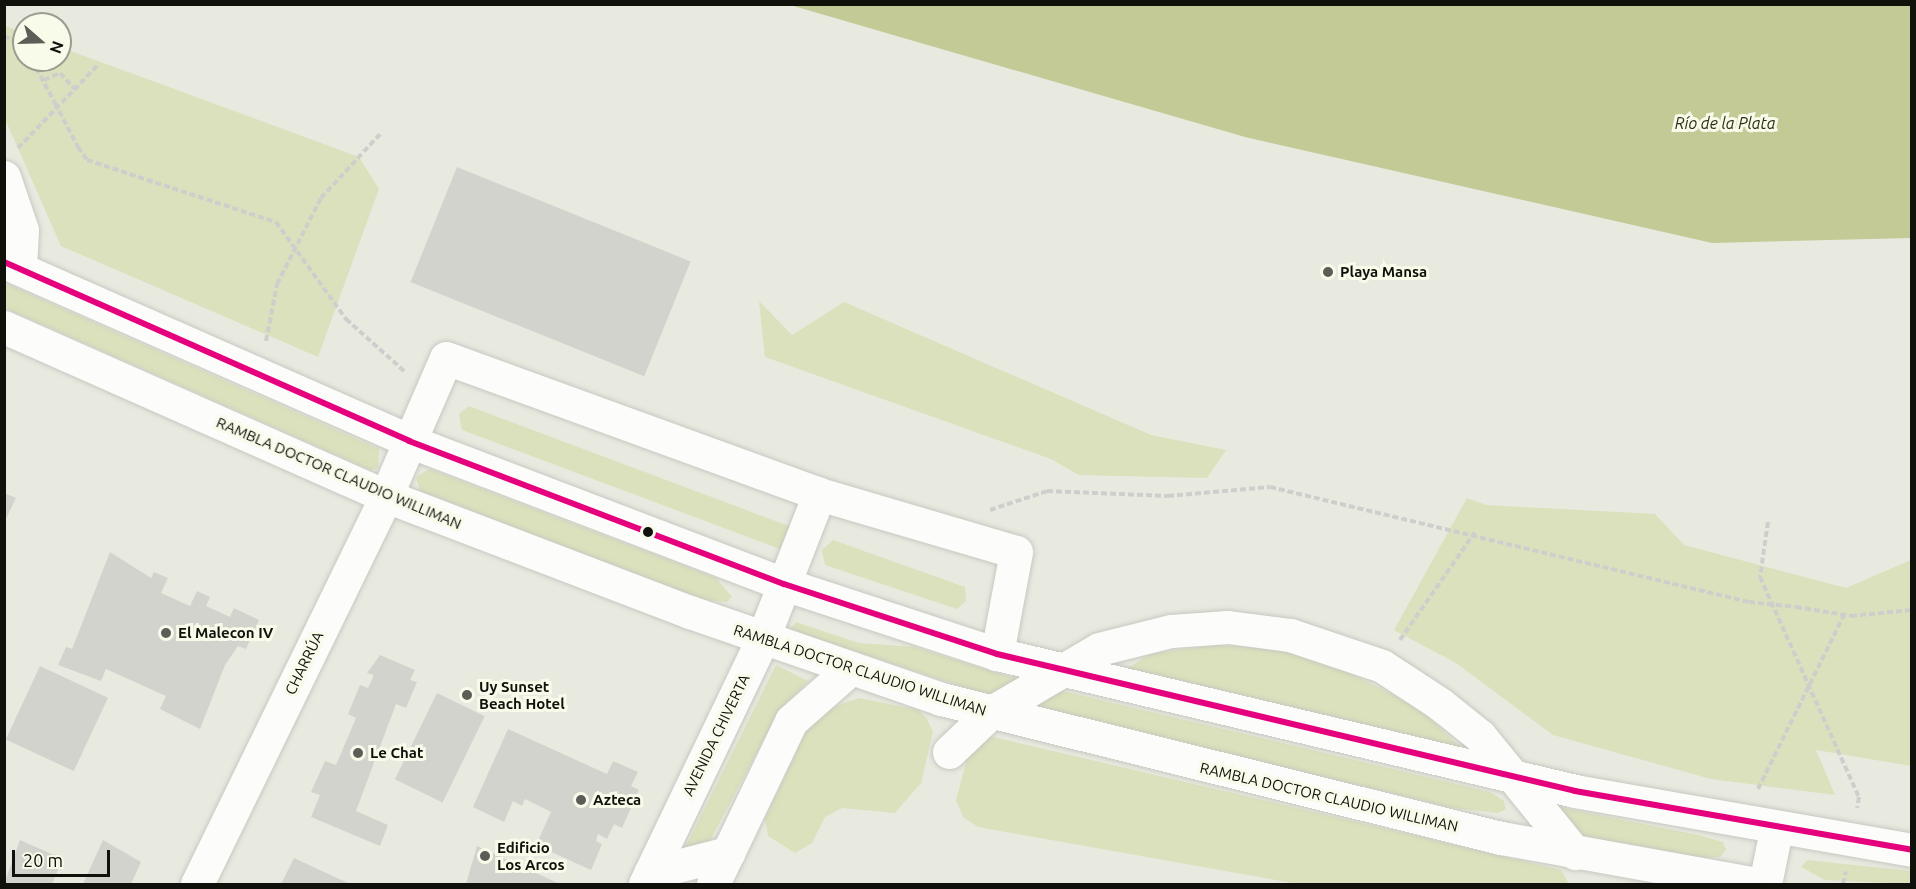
<!DOCTYPE html>
<html>
<head>
<meta charset="utf-8">
<style>
	body { margin:0 }
	#map { position:relative; width:1916px; height:889px; overflow:hidden; background:#e8eae0; font-family:Ubuntu,sans-serif }
	div>[style] { position:absolute }
	.green>* { inset:0; background:#dbe1bc }
	.water>* { inset:0; background:#c4ca96 }
	.building>* { inset:0; background:#d2d3cc; transform-origin:0 0 }
	.path>* { height:4px; margin-top:-2px; transform-origin:0; background:repeating-linear-gradient(90deg,#cecfcc 0 6px,transparent 0 9px) }
	.roads { filter:drop-shadow(0 0 2px #c7c8c0) drop-shadow(0 0 2px #c7c8c0) }
	.minor>* { height:33px; margin:-16.5px; padding:0 16.5px; transform-origin:16.5px; border-radius:16.5px; background:#fcfcfa }
	.major>* { height:33px; margin:-16.5px; padding:0 16.5px; transform-origin:16.5px; border-radius:16.5px; background:#fcfcfa }
	.path-bridge>* { height:4px; margin-top:-2px; transform-origin:0; background:repeating-linear-gradient(90deg,#cecfcc 0 6px,transparent 0 9px) }
	.bus-1>* { height:6px; margin:-3px; padding:0 3px; transform-origin:3px; border-radius:3px; background:#e5007d }
	.dots>* { width:16px; height:16px; translate:-50% -50%; box-sizing:border-box; border:3px solid #f8faea; border-radius:50% }
	span { translate:-50% -50%; white-space:nowrap; text-align:center; line-height:1.15; -webkit-text-stroke:6px #f8faea; paint-order:stroke }
	.poi-label { font-size:15px; color:#10110b; font-weight:700 }
	.left { translate:0 -50%; text-align:left }
	.street-label { font-size:15px; color:#10110b }
	.water-label { font-size:16px; color:#2c2f10; font-style:italic }
	.frame { position:absolute; inset:0; border:6px solid #10110b; pointer-events:none }
	.north { position:absolute; left:12px; top:12px; width:60px; height:60px; box-sizing:border-box; background:#f8faea; border:2px solid #9b9d91; border-radius:50%; rotate:110deg; font-size:16px; font-weight:700; line-height:24px; text-align:center; color:#10110b }
	.north::after { content:''; display:block; margin:auto; width:21px; height:27px; background:#5c5d56; clip-path:polygon(50% 0,100% 100%,50% 72%,0 100%) }
	.scale { position:absolute; left:12px; top:850px; width:98px; height:27px; box-sizing:border-box; border:3px solid #10110b; border-top:0; padding-left:8px; font-size:18px; line-height:21px; white-space:nowrap; color:#10110b; -webkit-text-stroke:4px #f8faea; paint-order:stroke }
</style>
</head>
<body>
<div id="map">
	<div class="green">
		<i style="clip-path:polygon(5px 26px,24px 33px,24px 60px,60px 60px,60px 47px,359px 157px,379px 189px,318px 357px,61px 246px,5px 119px)"></i>
		<i style="clip-path:polygon(5px 283px,379px 449px,378px 468px,371px 470px,5px 308px)"></i>
		<i style="clip-path:polygon(759px 301px,792px 335px,844px 302px,1151px 435px,1226px 450px,1207px 478px,1079px 475px,1051px 459px,765px 357px)"></i>
		<i style="clip-path:polygon(469px 406px,789px 526px,791px 534px,780px 549px,462px 430px,459px 414px)"></i>
		<i style="clip-path:polygon(429px 469px,716px 578px,732px 597px,727px 602px,705px 600px,420px 491px,416px 477px)"></i>
		<i style="clip-path:polygon(1467px 498px,1486px 505px,1655px 514px,1684px 545px,1846px 588px,1911px 560px,1911px 766px,1816px 750px,1835px 795px,1711px 779px,1553px 735px,1456px 663px,1394px 630px)"></i>
		<i style="clip-path:polygon(833px 540px,965px 587px,966px 601px,957px 609px,825px 565px,822px 550px)"></i>
		<i style="clip-path:polygon(796px 622px,859px 643px,914px 647px,1016px 679px,988px 695px,790px 630px)"></i>
		<i style="clip-path:polygon(1214px 645px,1271px 648px,1323px 660px,1418px 707px,1461px 748px,1125px 670px,1150px 654px)"></i>
		<i style="clip-path:polygon(776px 665px,808px 681px,779px 711px,705px 850px,681px 856px)"></i>
		<i style="clip-path:polygon(1058px 690px,1490px 792px,1504px 801px,1506px 809px,1498px 813px,1453px 808px,1029px 706px)"></i>
		<i style="clip-path:polygon(859px 698px,919px 710px,927px 719px,933px 732px,921px 783px,895px 813px,842px 808px,825px 817px,812px 843px,795px 853px,768px 836px,765px 819px,807px 729px,833px 707px)"></i>
		<i style="clip-path:polygon(993px 737px,1561px 870px,1569px 884px,1298px 884px,978px 827px,963px 817px,956px 800px,968px 755px,980px 739px)"></i>
		<i style="clip-path:polygon(1548px 805px,1698px 835px,1723px 842px,1726px 850px,1720px 857px,1696px 858px,1573px 835px)"></i>
		<i style="clip-path:polygon(1807px 860px,1911px 871px,1911px 884px,1825px 880px,1801px 867px)"></i>
	</div>
	<div class="water">
		<i style="clip-path:polygon(790px 5px,1911px 5px,1911px 238px,1712px 243px,1245px 137px)"></i>
	</div>
	<div class="building">
		<i style="left:457px;top:167px;width:252px;height:124px;rotate:22deg"></i>
		<i style="clip-path:polygon(4px 493px,16px 498px,4px 523px)"></i>
		<i style="clip-path:polygon(110px 552px,151px 578px,154px 572px,168px 578px,161px 593px,190px 606px,197px 591px,210px 597px,206px 606px,230px 617px,234px 608px,259px 620px,246px 649px,238px 646px,225px 665px,200px 729px,160px 709px,166px 696px,106px 669px,101px 681px,58px 665px,66px 647px,72px 649px)"></i>
		<i style="clip-path:polygon(380px 655px,415px 670px,410px 680px,417px 682px,406px 708px,396px 704px,356px 811px,388px 825px,380px 846px,311px 817px,320px 795px,311px 792px,325px 761px,336px 765px,356px 718px,348px 714px,360px 685px,368px 688px,374px 675px,367px 673px)"></i>
		<i style="left:40px;top:666px;width:75px;height:81px;rotate:25deg"></i>
		<i style="left:437px;top:693px;width:53px;height:96px;rotate:26deg"></i>
		<i style="clip-path:polygon(508px 729px,607px 774px,613px 761px,638px 772px,631px 786px,639px 790px,622px 828px,614px 824px,607px 839px,598px 834px,596px 841px,602px 844px,591px 870px,536px 845px,551px 812px,525px 799px,522px 806px,513px 801px,504px 822px,473px 807px)"></i>
		<i style="clip-path:polygon(20px 840px,63px 859px,52px 884px,4px 884px)"></i>
		<i style="clip-path:polygon(103px 840px,141px 862px,131px 884px,83px 884px)"></i>
		<i style="clip-path:polygon(477px 846px,560px 884px,466px 884px)"></i>
		<i style="clip-path:polygon(294px 858px,350px 884px,281px 884px)"></i>
	</div>
	<div class="path">
		<i style="left:4px;top:36px;width:22px;rotate:27deg"></i>
		<i style="left:32px;top:60px;width:49px;rotate:61.9deg"></i>
		<i style="left:44px;top:80px;width:17px;rotate:-24deg"></i>
		<i style="left:60px;top:73px;width:22px;rotate:47deg"></i>
		<i style="left:78px;top:147px;width:16px;rotate:55deg"></i>
		<i style="left:87px;top:160px;width:199px;rotate:18.2deg"></i>
		<i style="left:276px;top:222px;width:120px;rotate:54.2deg"></i>
		<i style="left:346px;top:319px;width:78px;rotate:41.9deg"></i>
		<i style="left:18px;top:148px;width:114px;rotate:-46.1deg"></i>
		<i style="left:266px;top:341px;width:58px;rotate:-79.1deg"></i>
		<i style="left:277px;top:284px;width:97px;rotate:-62.9deg"></i>
		<i style="left:321px;top:198px;width:88px;rotate:-47.3deg"></i>
		<i style="left:990px;top:510px;width:60px;rotate:-18.4deg"></i>
		<i style="left:1047px;top:491px;width:121px;rotate:2.4deg"></i>
		<i style="left:1168px;top:496px;width:102px;rotate:-5deg"></i>
		<i style="left:1270px;top:487px;width:493px;rotate:13.5deg"></i>
		<i style="left:1768px;top:522px;width:56px;rotate:98.3deg"></i>
		<i style="left:1760px;top:577px;width:241px;rotate:65.8deg"></i>
		<i style="left:1859px;top:797px;width:11px;rotate:100deg"></i>
		<i style="left:1796px;top:607px;width:56px;rotate:9.3deg"></i>
		<i style="left:1851px;top:616px;width:61px;rotate:-5.6deg"></i>
		<i style="left:1400px;top:640px;width:131px;rotate:-55.2deg"></i>
		<i style="left:1758px;top:789px;width:194px;rotate:-63.7deg"></i>
		<i style="left:1843px;top:884px;width:13px;rotate:-77deg"></i>
	</div>
	<div class="roads">
		<div class="minor">
			<i style="left:4px;top:177px;width:56px;rotate:71.2deg"></i>
			<i style="left:22px;top:230px;width:39px;rotate:93deg"></i>
			<i style="left:949px;top:752px;width:57px;rotate:-43.6deg"></i>
			<i style="left:990px;top:713px;width:126px;rotate:-30.4deg"></i>
			<i style="left:1099px;top:649px;width:74px;rotate:-14deg"></i>
			<i style="left:1171px;top:631px;width:57px;rotate:-4deg"></i>
			<i style="left:1228px;top:627px;width:63px;rotate:7.4deg"></i>
			<i style="left:1290px;top:635px;width:97px;rotate:18.6deg"></i>
			<i style="left:1382px;top:666px;width:69px;rotate:33.2deg"></i>
			<i style="left:1440px;top:704px;width:51px;rotate:38.7deg"></i>
			<i style="left:1480px;top:736px;width:151px;rotate:50.9deg"></i>
			<i style="left:650px;top:873px;width:81px;rotate:-14.4deg"></i>
			<i style="left:197px;top:884px;width:432px;rotate:-64deg"></i>
			<i style="left:386px;top:496px;width:150px;rotate:-66.5deg"></i>
			<i style="left:446px;top:358px;width:397px;rotate:20deg"></i>
			<i style="left:819px;top:494px;width:205px;rotate:16.4deg"></i>
			<i style="left:1016px;top:552px;width:104px;rotate:100.6deg"></i>
			<i style="left:645px;top:884px;width:273px;rotate:-64.4deg"></i>
			<i style="left:763px;top:638px;width:155px;rotate:-68.7deg"></i>
			<i style="left:713px;top:884px;width:181px;rotate:-64.4deg"></i>
			<i style="left:791px;top:721px;width:79px;rotate:-41.4deg"></i>
			<i style="left:1765px;top:884px;width:55px;rotate:-78.5deg"></i>
		</div>
		<div class="major">
			<i style="left:4px;top:262px;width:443px;rotate:23.8deg"></i>
			<i style="left:409px;top:441px;width:401px;rotate:20.9deg"></i>
			<i style="left:784px;top:584px;width:224px;rotate:18.2deg"></i>
			<i style="left:997px;top:654px;width:594px;rotate:13.33deg"></i>
			<i style="left:1575px;top:791px;width:342px;rotate:9.9deg"></i>
			<i style="left:4px;top:327px;width:418px;rotate:23.9deg"></i>
			<i style="left:386px;top:496px;width:325px;rotate:20.9deg"></i>
			<i style="left:690px;top:612px;width:266px;rotate:19.1deg"></i>
			<i style="left:941px;top:699px;width:577px;rotate:13.94deg"></i>
			<i style="left:1501px;top:838px;width:259px;rotate:10.2deg"></i>
		</div>
	</div>
	<div class="path-bridge">
		<i style="left:55px;top:103px;width:50px;rotate:62.4deg"></i>
		<i style="left:1749px;top:602px;width:47px;rotate:6.1deg"></i>
	</div>
	<div class="bus-1">
		<i style="left:4px;top:262px;width:443px;rotate:23.8deg"></i>
		<i style="left:409px;top:441px;width:401px;rotate:20.9deg"></i>
		<i style="left:784px;top:584px;width:224px;rotate:18.2deg"></i>
		<i style="left:997px;top:654px;width:594px;rotate:13.33deg"></i>
		<i style="left:1575px;top:791px;width:342px;rotate:9.9deg"></i>
	</div>
	<div class="dots">
		<i style="left:1328px;top:272px;background:#5c5d56"></i>
		<i style="left:648px;top:532px;background:#10110b"></i>
		<i style="left:166px;top:633px;background:#5c5d56"></i>
		<i style="left:467px;top:695px;background:#5c5d56"></i>
		<i style="left:358px;top:753px;background:#5c5d56"></i>
		<i style="left:581px;top:800px;background:#5c5d56"></i>
		<i style="left:485px;top:856px;background:#5c5d56"></i>
	</div>
	<div class="poi-label">
		<span class="left" style="left:1340px;top:272px">Playa Mansa</span>
		<span class="left" style="left:178px;top:633px">El Malecon IV</span>
		<span class="left" style="left:479px;top:695px">Uy Sunset<br>Beach Hotel</span>
		<span class="left" style="left:370px;top:753px">Le Chat</span>
		<span class="left" style="left:593px;top:800px">Azteca</span>
		<span class="left" style="left:497px;top:856px">Edificio<br>Los Arcos</span>
	</div>
	<div class="street-label">
		<span style="left:339px;top:473px;rotate:23deg">RAMBLA DOCTOR CLAUDIO WILLIMAN</span>
		<span style="left:304px;top:663px;rotate:-64deg">CHARRÚA</span>
		<span style="left:860px;top:670px;rotate:18deg">RAMBLA DOCTOR CLAUDIO WILLIMAN</span>
		<span style="left:716px;top:735px;rotate:-64deg">AVENIDA CHIVERTA</span>
		<span style="left:1329px;top:797px;rotate:13deg">RAMBLA DOCTOR CLAUDIO WILLIMAN</span>
	</div>
	<div class="water-label">
		<span style="left:1725px;top:123px">Río de la Plata</span>
	</div>
	<div class="frame"></div>
	<div class="north">N</div>
	<div class="scale">20 m</div>
</div>
</body>
</html>
